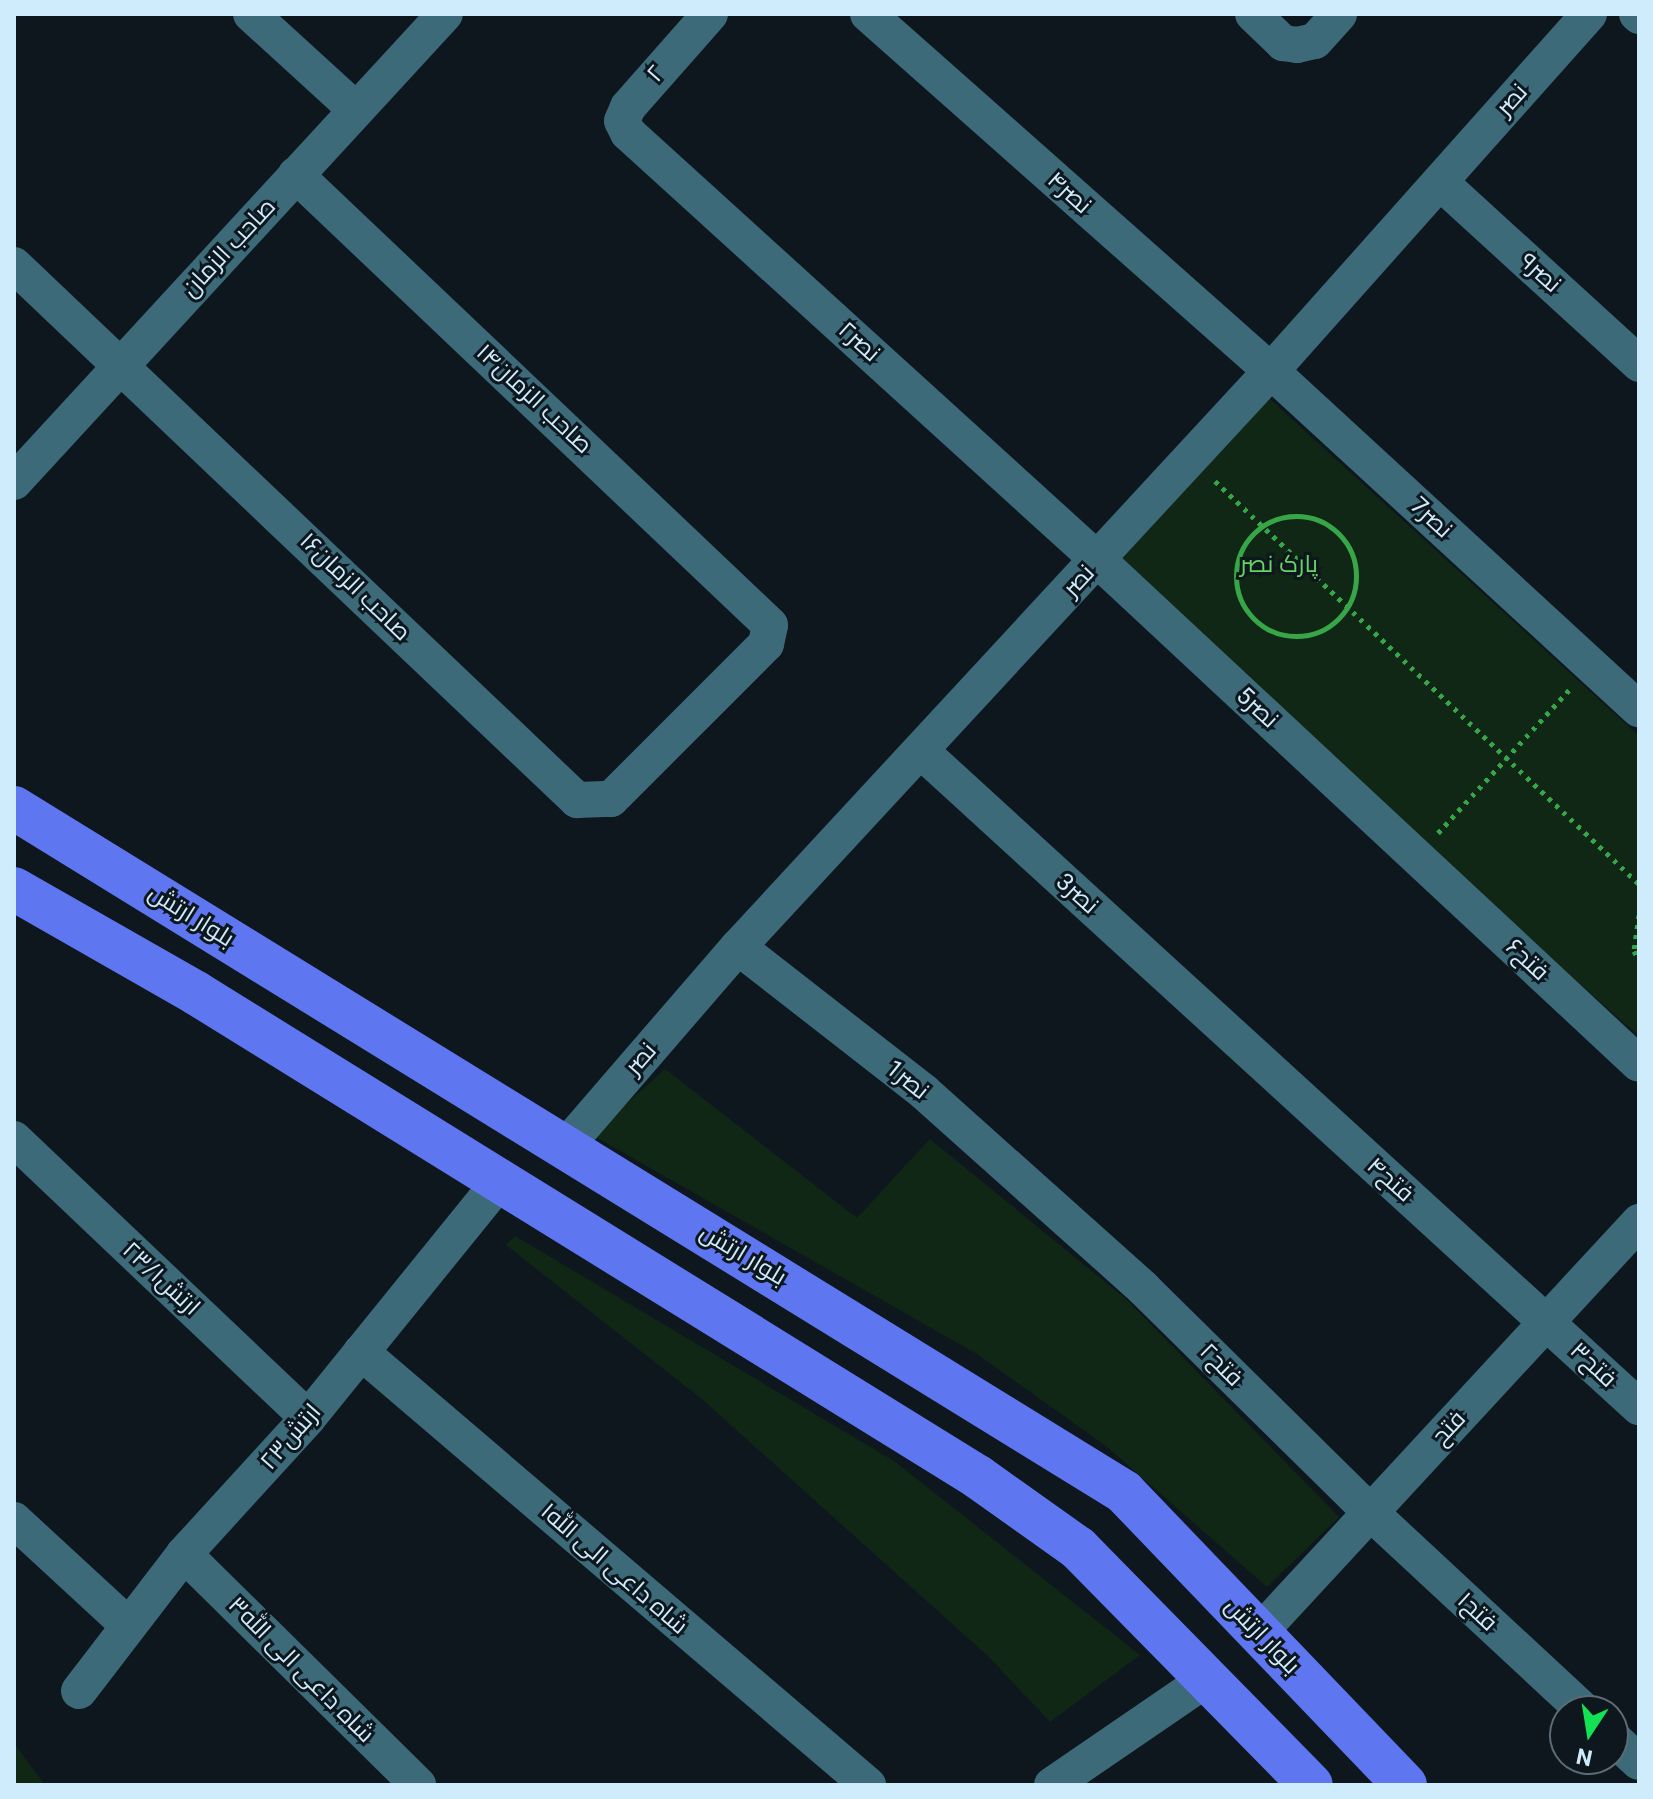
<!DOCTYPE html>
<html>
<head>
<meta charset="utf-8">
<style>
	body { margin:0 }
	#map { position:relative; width:1653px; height:1799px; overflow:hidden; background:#0e171e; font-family:Roboto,Cairo,sans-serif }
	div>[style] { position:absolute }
	.green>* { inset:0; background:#112715 }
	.path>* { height:5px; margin-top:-2.5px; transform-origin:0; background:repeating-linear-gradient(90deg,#37a648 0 4px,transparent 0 10px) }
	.path>.ring { margin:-2.5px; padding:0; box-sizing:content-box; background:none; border:5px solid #37a648; border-radius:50% }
	.minor>* { height:36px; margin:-18px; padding:0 18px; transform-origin:18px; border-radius:18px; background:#3d6a79 }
	.major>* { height:44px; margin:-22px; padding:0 22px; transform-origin:22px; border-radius:22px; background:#5f76f1 }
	span { translate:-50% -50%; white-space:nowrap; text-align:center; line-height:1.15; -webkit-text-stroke:6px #0e171e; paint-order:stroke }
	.street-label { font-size:24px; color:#ceecfb }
	.park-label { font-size:24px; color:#66d461 }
	.frame { position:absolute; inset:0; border:16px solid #ceecfb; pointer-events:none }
	.north { position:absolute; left:1549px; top:1695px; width:80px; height:80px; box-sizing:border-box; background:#0e171e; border:2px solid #5b6c76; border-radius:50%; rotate:192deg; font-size:22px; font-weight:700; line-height:32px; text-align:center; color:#ceecfb }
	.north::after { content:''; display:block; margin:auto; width:28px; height:36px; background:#13e254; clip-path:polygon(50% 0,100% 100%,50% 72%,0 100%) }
</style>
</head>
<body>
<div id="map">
	<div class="green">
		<i style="clip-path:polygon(1259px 389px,1639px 736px,1639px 1036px,1098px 560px)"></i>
		<i style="clip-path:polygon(665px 1069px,857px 1218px,930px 1139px,1126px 1299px,1339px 1517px,1267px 1587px,1106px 1446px,977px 1354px,592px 1135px)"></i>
		<i style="clip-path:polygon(515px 1236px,894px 1461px,1140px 1655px,1050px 1722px,988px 1656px,703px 1400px,506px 1245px)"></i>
		<i style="clip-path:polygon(14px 1743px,45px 1785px,14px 1785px)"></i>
	</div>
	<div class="path">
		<i style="left:1215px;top:481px;width:585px;rotate:43.55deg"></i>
		<i class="ring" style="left:1236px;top:516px;width:115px;height:115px"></i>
		<i style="left:1438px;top:833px;width:194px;rotate:-47.5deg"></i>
		<i style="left:1639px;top:915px;width:36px;rotate:98deg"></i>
		<i style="left:1634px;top:951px;width:10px;rotate:61deg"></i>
	</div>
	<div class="minor">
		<i style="left:251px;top:14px;width:142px;rotate:42.4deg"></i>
		<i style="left:710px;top:14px;width:124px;rotate:131.4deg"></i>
		<i style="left:628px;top:107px;width:15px;rotate:113deg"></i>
		<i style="left:622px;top:121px;width:13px;rotate:63deg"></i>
		<i style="left:628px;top:133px;width:635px;rotate:42.26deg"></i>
		<i style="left:1098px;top:560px;width:739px;rotate:42.97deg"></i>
		<i style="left:868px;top:14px;width:538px;rotate:41.54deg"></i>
		<i style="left:1271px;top:371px;width:500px;rotate:42.6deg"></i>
		<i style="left:1253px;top:14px;width:42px;rotate:44deg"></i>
		<i style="left:1283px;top:43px;width:14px;rotate:8deg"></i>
		<i style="left:1297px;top:45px;width:18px;rotate:-13deg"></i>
		<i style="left:1315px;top:41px;width:36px;rotate:-48deg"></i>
		<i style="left:1637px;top:14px;width:3px;rotate:45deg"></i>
		<i style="left:1440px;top:182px;width:270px;rotate:42.4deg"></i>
		<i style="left:14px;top:265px;width:777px;rotate:43.54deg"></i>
		<i style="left:577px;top:800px;width:34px;rotate:-2deg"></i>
		<i style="left:611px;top:799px;width:219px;rotate:-45deg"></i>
		<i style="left:766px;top:644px;width:19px;rotate:-78deg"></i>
		<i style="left:770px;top:625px;width:654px;rotate:-136.49deg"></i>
		<i style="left:14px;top:482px;width:636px;rotate:-47.36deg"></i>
		<i style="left:921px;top:751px;width:973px;rotate:42.42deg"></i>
		<i style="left:738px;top:947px;width:236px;rotate:37.9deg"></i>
		<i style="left:924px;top:1092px;width:294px;rotate:41.8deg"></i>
		<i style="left:1143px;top:1288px;width:319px;rotate:44.6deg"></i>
		<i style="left:1370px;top:1512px;width:292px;rotate:42.9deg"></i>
		<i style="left:14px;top:1139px;width:405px;rotate:43.5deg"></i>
		<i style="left:566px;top:1146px;width:263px;rotate:-49.2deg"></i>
		<i style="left:738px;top:947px;width:785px;rotate:-47.22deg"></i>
		<i style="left:1271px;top:371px;width:478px;rotate:-48.3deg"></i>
		<i style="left:361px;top:1352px;width:667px;rotate:40.5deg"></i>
		<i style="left:14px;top:1520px;width:156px;rotate:42.7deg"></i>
		<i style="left:184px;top:1554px;width:329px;rotate:44.6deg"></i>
		<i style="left:1259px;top:1633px;width:560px;rotate:-47.24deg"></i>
		<i style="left:79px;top:1691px;width:173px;rotate:-52.5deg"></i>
		<i style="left:184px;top:1554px;width:184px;rotate:-47.6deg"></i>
		<i style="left:308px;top:1418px;width:305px;rotate:-51deg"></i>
		<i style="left:1613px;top:1738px;width:35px;rotate:43deg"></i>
		<i style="left:1052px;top:1785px;width:188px;rotate:-34.4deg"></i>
	</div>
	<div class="major">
		<i style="left:14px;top:808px;width:1304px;rotate:31.64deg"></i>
		<i style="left:1124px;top:1492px;width:406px;rotate:46.2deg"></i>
		<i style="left:14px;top:889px;width:210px;rotate:29.7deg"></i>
		<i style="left:196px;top:993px;width:920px;rotate:31.75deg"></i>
		<i style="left:978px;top:1477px;width:123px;rotate:35.4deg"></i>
		<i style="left:1078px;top:1548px;width:332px;rotate:45.5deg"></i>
	</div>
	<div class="street-label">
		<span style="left:656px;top:74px;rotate:-49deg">۲</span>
		<span style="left:1512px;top:100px;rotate:-48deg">نصر</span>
		<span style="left:1069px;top:193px;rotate:42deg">۴نصر</span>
		<span style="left:229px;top:248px;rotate:-47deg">صاحب الزمان</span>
		<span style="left:1540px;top:273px;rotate:42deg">۹نصر</span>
		<span style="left:859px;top:342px;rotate:42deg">نصر۲</span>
		<span style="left:534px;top:399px;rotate:43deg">صاحب الزمان۱۴</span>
		<span style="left:1431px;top:518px;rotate:43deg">7نصر</span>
		<span style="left:1079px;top:581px;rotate:-47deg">نصر</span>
		<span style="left:355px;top:587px;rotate:44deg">صاحب الزمان۱۶</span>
		<span style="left:1257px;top:708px;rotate:43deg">5نصر</span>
		<span style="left:1077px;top:894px;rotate:42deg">3نصر</span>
		<span style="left:191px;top:916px;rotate:32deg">بلوار ارتش</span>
		<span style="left:1527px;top:960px;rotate:43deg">۶فتح</span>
		<span style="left:641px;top:1059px;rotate:-49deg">نصر</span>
		<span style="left:907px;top:1080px;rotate:39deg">1نصر</span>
		<span style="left:1390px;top:1180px;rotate:42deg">فتح۴</span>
		<span style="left:743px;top:1255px;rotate:31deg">بلوار ارتش</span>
		<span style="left:161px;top:1279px;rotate:43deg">۲۳/۱ارتش</span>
		<span style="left:1221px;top:1365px;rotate:45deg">۲فتح</span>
		<span style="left:1593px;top:1365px;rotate:43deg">۳فتح</span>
		<span style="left:1449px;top:1428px;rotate:-47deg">فتح</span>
		<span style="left:291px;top:1437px;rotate:-49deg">ارتش۲۳</span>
		<span style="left:614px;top:1569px;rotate:41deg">شاه داعی الی الله۱</span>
		<span style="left:1477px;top:1612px;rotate:43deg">۱فتح</span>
		<span style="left:1262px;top:1636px;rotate:46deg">بلوار ارتش</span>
		<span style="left:301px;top:1670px;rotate:45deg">شاه داعی الی الله۳</span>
	</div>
	<div class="park-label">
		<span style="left:1279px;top:565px">پارک نصر</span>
	</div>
	<div class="frame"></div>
	<div class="north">N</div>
</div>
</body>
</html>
